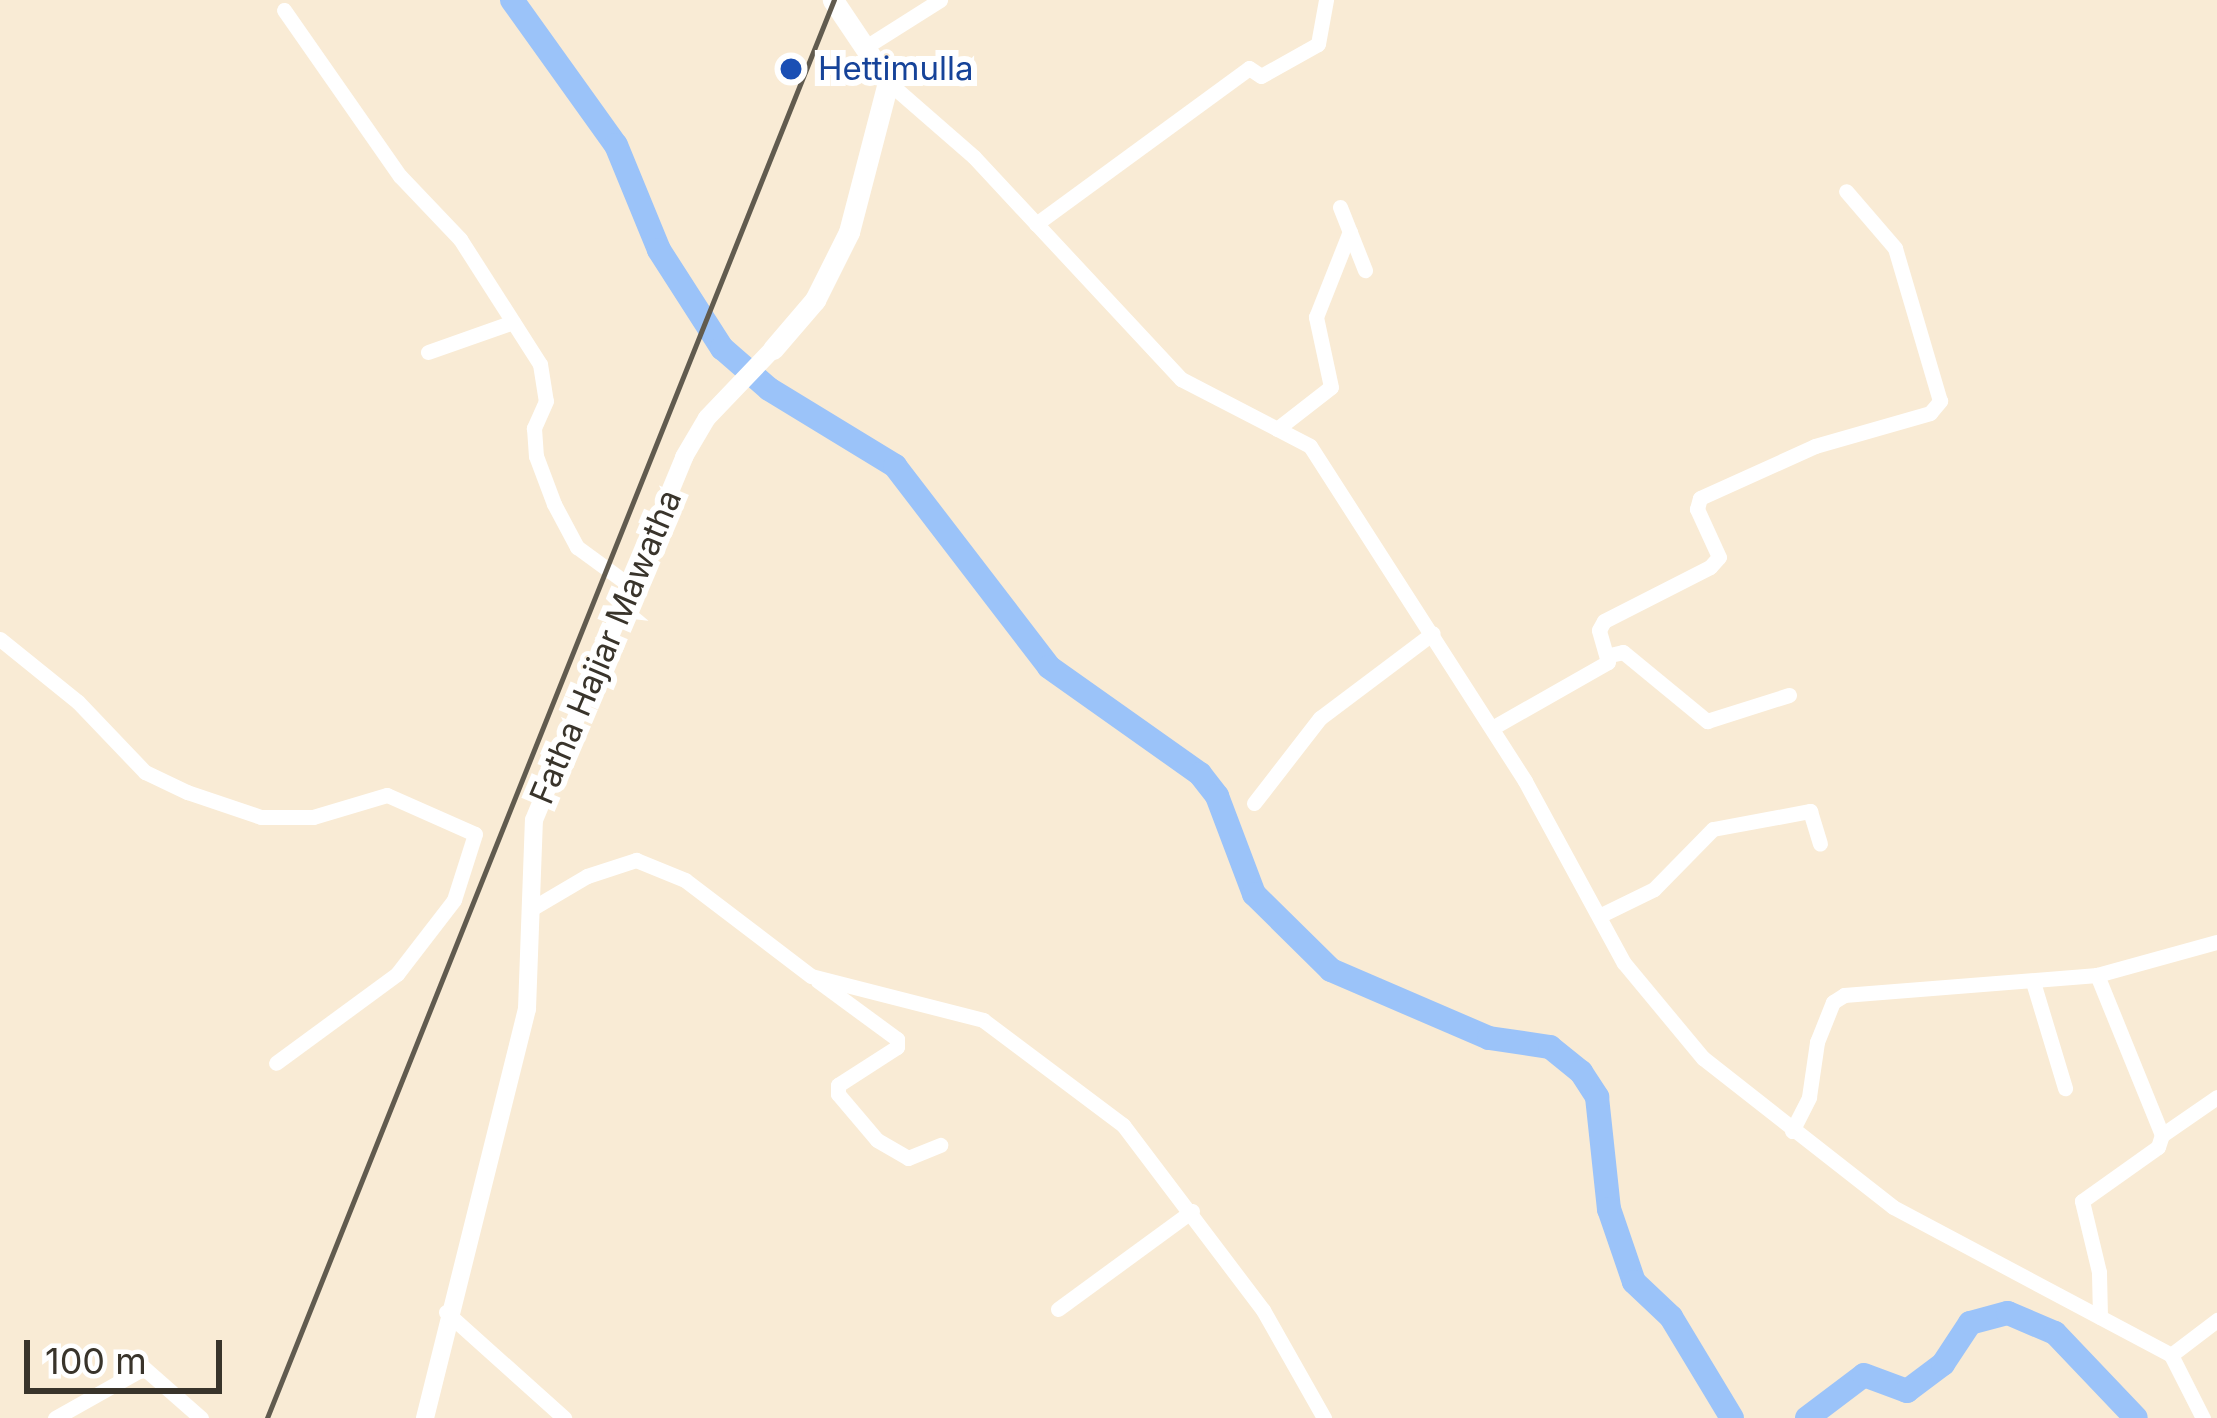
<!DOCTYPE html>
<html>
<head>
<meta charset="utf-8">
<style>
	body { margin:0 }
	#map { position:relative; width:2217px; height:1418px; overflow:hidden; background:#f9ebd5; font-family:Inter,sans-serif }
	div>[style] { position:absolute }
	.river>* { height:24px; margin:-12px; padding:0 12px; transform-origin:12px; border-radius:12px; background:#9bc3f9 }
	.minor>* { height:15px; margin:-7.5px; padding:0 7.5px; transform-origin:7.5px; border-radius:7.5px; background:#fff }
	.tertiary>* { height:18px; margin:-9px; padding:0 9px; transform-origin:9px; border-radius:9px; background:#fff }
	.secondary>* { height:21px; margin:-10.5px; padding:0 10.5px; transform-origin:10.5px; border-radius:10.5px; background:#fff }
	.rail>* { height:4.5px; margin:-2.25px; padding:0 2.25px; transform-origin:2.25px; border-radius:2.25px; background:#615b4f }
	.dots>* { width:33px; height:33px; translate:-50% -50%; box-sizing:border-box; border:6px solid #fff; border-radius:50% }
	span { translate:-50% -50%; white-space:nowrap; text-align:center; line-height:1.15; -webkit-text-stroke:12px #fff; paint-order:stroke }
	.transit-label { font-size:33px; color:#164399 }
	.left { translate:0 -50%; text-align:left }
	.street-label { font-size:33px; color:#39342b }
	.scale { position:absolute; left:24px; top:1340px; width:198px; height:54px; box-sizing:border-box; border:6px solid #39342b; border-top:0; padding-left:15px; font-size:36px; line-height:42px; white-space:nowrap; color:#39342b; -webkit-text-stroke:9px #fff; paint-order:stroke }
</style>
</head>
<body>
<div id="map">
	<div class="river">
		<i style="left:512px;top:0;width:178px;rotate:54.4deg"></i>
		<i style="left:616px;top:145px;width:113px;rotate:67.7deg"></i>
		<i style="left:659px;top:250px;width:117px;rotate:57.3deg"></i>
		<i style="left:722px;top:348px;width:62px;rotate:41.1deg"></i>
		<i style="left:769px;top:389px;width:148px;rotate:31.4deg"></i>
		<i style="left:895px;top:466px;width:253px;rotate:52.5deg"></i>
		<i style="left:1049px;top:667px;width:185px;rotate:35.3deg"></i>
		<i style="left:1200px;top:774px;width:28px;rotate:52deg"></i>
		<i style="left:1217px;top:796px;width:105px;rotate:69.3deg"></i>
		<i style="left:1254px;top:894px;width:108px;rotate:44.6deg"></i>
		<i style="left:1331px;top:970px;width:172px;rotate:23.3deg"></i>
		<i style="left:1489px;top:1038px;width:62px;rotate:8.4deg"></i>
		<i style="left:1550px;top:1047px;width:40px;rotate:39deg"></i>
		<i style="left:1581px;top:1072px;width:30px;rotate:57deg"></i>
		<i style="left:1597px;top:1097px;width:113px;rotate:83.9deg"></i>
		<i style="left:1609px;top:1209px;width:77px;rotate:71.1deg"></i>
		<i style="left:1634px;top:1282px;width:51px;rotate:43.4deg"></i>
		<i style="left:1671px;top:1317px;width:118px;rotate:58.9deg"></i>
		<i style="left:1807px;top:1418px;width:71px;rotate:-37deg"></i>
		<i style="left:1864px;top:1375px;width:46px;rotate:20.4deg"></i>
		<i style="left:1907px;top:1391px;width:45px;rotate:-36.9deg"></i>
		<i style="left:1943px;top:1364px;width:49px;rotate:-56.6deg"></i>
		<i style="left:1970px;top:1323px;width:39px;rotate:-15deg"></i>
		<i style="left:2008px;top:1313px;width:51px;rotate:23.1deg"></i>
		<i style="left:2055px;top:1333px;width:117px;rotate:46.4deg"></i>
	</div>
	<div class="minor">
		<i style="left:284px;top:10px;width:203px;rotate:55.1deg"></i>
		<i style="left:400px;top:176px;width:87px;rotate:46.4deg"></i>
		<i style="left:460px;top:239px;width:148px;rotate:57.4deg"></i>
		<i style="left:540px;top:364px;width:37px;rotate:81deg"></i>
		<i style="left:546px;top:401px;width:30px;rotate:114deg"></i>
		<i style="left:534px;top:428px;width:28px;rotate:86deg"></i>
		<i style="left:536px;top:456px;width:51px;rotate:69.4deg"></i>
		<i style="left:554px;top:504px;width:49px;rotate:61.9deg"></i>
		<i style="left:577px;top:547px;width:64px;rotate:36.2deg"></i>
		<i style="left:864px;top:48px;width:90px;rotate:-32.3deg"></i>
		<i style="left:888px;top:82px;width:114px;rotate:41.1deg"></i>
		<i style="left:974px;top:157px;width:304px;rotate:47deg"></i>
		<i style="left:1181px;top:379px;width:145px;rotate:27.4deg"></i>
		<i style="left:1310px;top:446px;width:398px;rotate:57.3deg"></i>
		<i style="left:1525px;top:781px;width:207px;rotate:61.5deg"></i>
		<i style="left:1624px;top:963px;width:124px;rotate:50.3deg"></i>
		<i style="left:1703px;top:1058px;width:241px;rotate:38.1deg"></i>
		<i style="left:1893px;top:1207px;width:315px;rotate:28deg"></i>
		<i style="left:2171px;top:1355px;width:71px;rotate:63.1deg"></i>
		<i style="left:1340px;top:207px;width:68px;rotate:68.4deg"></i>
		<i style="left:1036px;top:224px;width:264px;rotate:-36.2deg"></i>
		<i style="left:1249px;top:68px;width:14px;rotate:34deg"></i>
		<i style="left:1261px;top:76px;width:65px;rotate:-29.3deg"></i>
		<i style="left:1318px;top:44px;width:45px;rotate:-79.7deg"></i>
		<i style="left:428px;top:352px;width:90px;rotate:-19.4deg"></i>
		<i style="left:1277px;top:429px;width:68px;rotate:-37.9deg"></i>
		<i style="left:1331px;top:387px;width:72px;rotate:-102.1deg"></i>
		<i style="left:1316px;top:317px;width:92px;rotate:-68.4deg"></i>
		<i style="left:0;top:639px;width:100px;rotate:38.9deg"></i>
		<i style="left:78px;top:702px;width:97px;rotate:46.3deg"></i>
		<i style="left:145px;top:772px;width:47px;rotate:25.5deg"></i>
		<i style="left:187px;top:792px;width:78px;rotate:18.7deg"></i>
		<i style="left:261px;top:817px;width:52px"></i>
		<i style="left:313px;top:817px;width:77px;rotate:-16.6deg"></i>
		<i style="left:387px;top:795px;width:96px;rotate:23.9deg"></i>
		<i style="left:475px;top:834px;width:69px;rotate:107.7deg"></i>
		<i style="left:454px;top:900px;width:93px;rotate:127.6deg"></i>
		<i style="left:397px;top:974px;width:150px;rotate:143.7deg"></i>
		<i style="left:1610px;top:655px;width:13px;rotate:-13deg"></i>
		<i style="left:1623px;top:652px;width:109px;rotate:39.4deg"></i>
		<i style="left:1707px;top:721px;width:86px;rotate:-17.6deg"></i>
		<i style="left:1492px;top:728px;width:133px;rotate:-29.6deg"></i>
		<i style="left:1608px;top:662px;width:33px;rotate:-106deg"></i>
		<i style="left:1599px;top:630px;width:10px;rotate:-61deg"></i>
		<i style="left:1604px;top:621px;width:119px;rotate:-27deg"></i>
		<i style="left:1710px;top:567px;width:13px;rotate:-48deg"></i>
		<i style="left:1719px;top:557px;width:53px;rotate:-114.6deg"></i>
		<i style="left:1697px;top:509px;width:11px;rotate:-75deg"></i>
		<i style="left:1700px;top:498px;width:126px;rotate:-24.3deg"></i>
		<i style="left:1815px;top:446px;width:120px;rotate:-16deg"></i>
		<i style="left:1930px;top:413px;width:16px;rotate:-50deg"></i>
		<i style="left:1940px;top:401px;width:159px;rotate:-106.4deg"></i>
		<i style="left:1895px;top:248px;width:75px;rotate:-130.7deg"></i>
		<i style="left:1254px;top:803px;width:108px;rotate:-52.2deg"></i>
		<i style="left:1320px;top:718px;width:141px;rotate:-37deg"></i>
		<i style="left:531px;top:909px;width:65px;rotate:-30.5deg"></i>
		<i style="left:587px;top:876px;width:52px;rotate:-18.1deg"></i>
		<i style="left:636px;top:860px;width:53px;rotate:22.2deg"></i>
		<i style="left:685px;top:880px;width:158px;rotate:37.3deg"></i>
		<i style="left:811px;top:976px;width:178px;rotate:14.3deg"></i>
		<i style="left:983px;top:1020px;width:175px;rotate:36.9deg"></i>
		<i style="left:1123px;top:1125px;width:232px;rotate:52.9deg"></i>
		<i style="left:1263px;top:1310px;width:124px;rotate:60.5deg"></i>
		<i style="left:1599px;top:916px;width:61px;rotate:-26.1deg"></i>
		<i style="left:1654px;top:889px;width:84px;rotate:-45.5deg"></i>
		<i style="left:1713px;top:829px;width:99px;rotate:-10.5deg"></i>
		<i style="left:1810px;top:811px;width:34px;rotate:73deg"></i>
		<i style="left:818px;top:981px;width:98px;rotate:36.3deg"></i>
		<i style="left:897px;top:1039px;width:8px;rotate:90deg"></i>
		<i style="left:897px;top:1047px;width:70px;rotate:147.2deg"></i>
		<i style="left:838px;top:1085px;width:9px;rotate:90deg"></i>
		<i style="left:838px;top:1094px;width:60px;rotate:49.7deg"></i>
		<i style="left:877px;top:1140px;width:36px;rotate:30deg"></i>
		<i style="left:908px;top:1158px;width:35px;rotate:-22deg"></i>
		<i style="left:2033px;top:982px;width:111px;rotate:73.2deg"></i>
		<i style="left:1792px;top:1131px;width:38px;rotate:-63deg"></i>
		<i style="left:1809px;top:1097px;width:56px;rotate:-81.7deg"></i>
		<i style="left:1817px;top:1042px;width:43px;rotate:-68.2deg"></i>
		<i style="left:1833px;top:1002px;width:13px;rotate:-32deg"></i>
		<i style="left:1844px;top:995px;width:254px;rotate:-4.5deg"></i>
		<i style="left:2162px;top:1135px;width:67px;rotate:-34.6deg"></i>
		<i style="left:1058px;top:1309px;width:166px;rotate:-36.2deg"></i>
		<i style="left:446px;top:1312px;width:159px;rotate:41.9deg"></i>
		<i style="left:2100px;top:1317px;width:45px;rotate:-91.3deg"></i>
		<i style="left:2099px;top:1272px;width:73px;rotate:-103.5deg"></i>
		<i style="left:2082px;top:1201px;width:93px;rotate:-35.4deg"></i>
		<i style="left:2158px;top:1147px;width:13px;rotate:-72deg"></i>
		<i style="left:2162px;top:1135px;width:173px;rotate:-112.1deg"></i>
		<i style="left:2097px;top:975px;width:124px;rotate:-15.4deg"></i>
		<i style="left:2171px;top:1355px;width:58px;rotate:-37.3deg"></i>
		<i style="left:55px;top:1418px;width:102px;rotate:-29.3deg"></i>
		<i style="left:144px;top:1368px;width:76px;rotate:41.3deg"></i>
	</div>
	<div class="tertiary">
		<i style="left:425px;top:1418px;width:422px;rotate:-76deg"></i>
		<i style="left:527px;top:1009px;width:189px;rotate:-87.9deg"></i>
		<i style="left:534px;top:820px;width:393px;rotate:-67.5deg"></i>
		<i style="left:684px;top:457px;width:45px;rotate:-59.5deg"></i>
		<i style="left:707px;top:418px;width:95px;rotate:-46.3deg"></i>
	</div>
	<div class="secondary">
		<i style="left:773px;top:349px;width:65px;rotate:-49.4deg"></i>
		<i style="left:815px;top:300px;width:76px;rotate:-63.4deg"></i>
		<i style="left:849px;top:232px;width:155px;rotate:-75.4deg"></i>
		<i style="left:888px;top:82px;width:99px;rotate:-123.9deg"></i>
	</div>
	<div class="rail">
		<i style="left:267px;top:1418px;width:1527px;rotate:-68.21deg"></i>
	</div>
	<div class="dots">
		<i style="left:791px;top:69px;background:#1a4fb4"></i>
	</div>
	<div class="transit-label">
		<span class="left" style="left:818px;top:69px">Hettimulla</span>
	</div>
	<div class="street-label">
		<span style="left:606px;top:647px;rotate:-67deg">Fatha Hajiar Mawatha</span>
	</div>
	<div class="scale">100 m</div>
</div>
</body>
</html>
